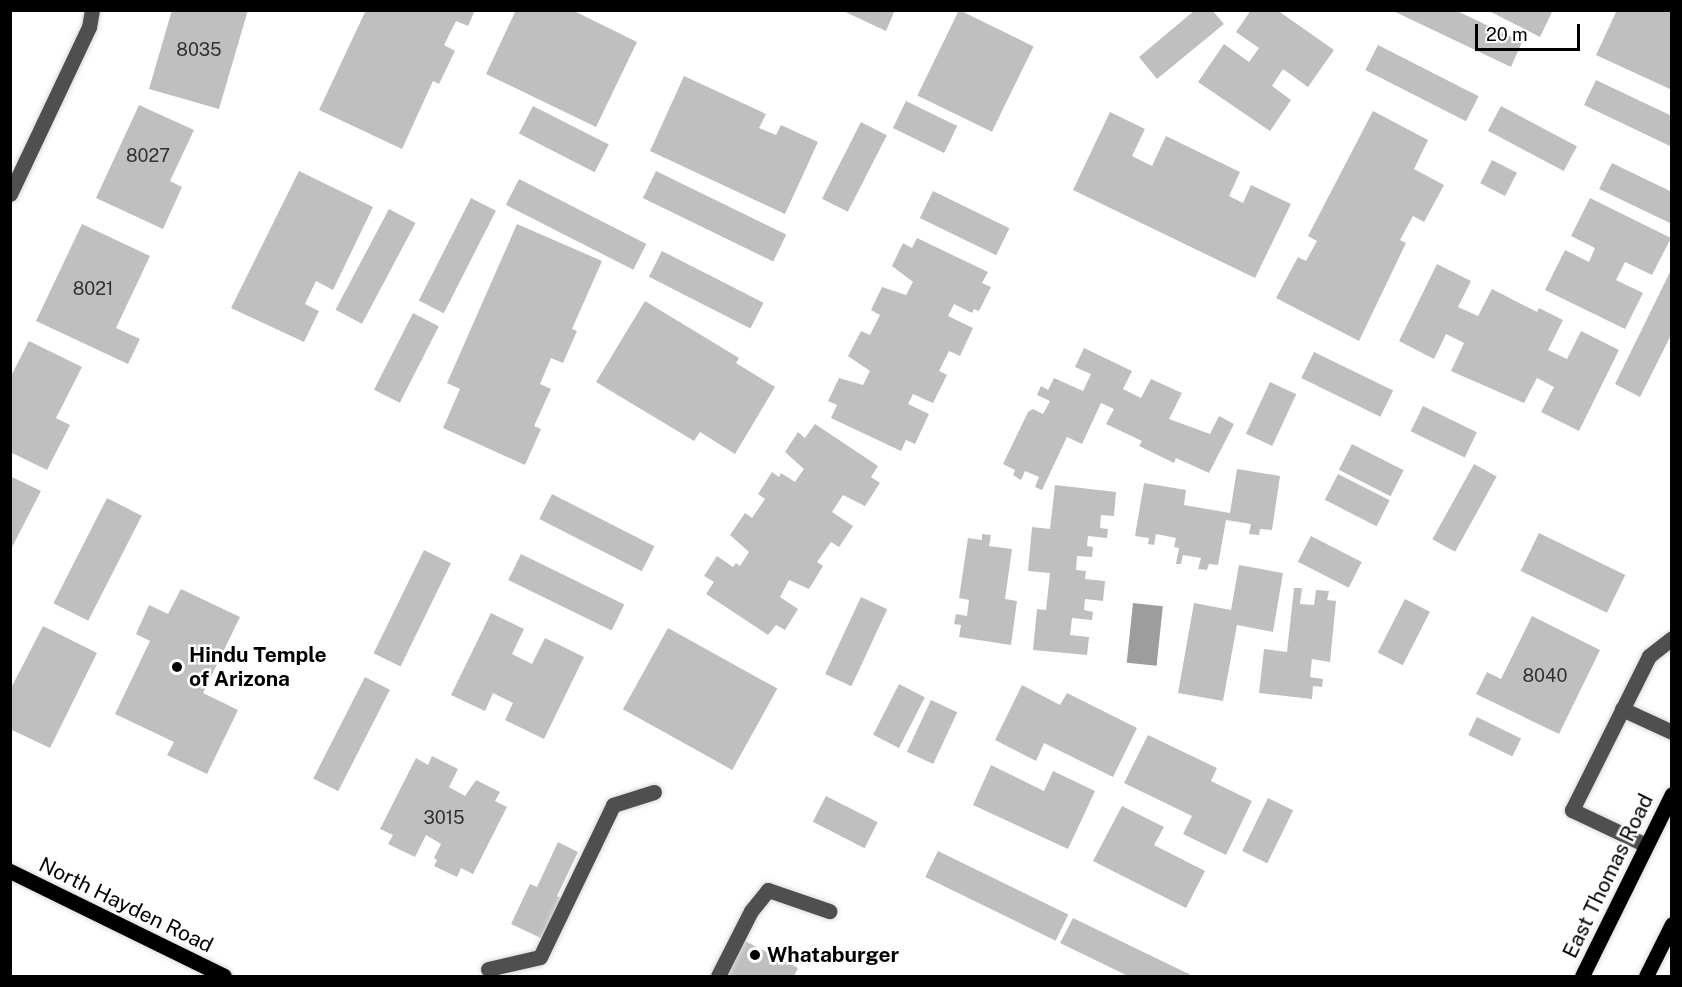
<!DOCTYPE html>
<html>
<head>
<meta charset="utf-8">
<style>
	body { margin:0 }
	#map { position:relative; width:1682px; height:987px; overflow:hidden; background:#fff; font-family:"Public Sans",sans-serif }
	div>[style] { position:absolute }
	.water>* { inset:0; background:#9d9d9d; transform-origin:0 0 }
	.building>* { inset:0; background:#bfbfbf; transform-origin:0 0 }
	.roads { filter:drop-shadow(0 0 2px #dbdbdb) drop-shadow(0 0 2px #dbdbdb) }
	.minor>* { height:15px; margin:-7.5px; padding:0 7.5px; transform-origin:7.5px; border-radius:7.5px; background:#4f4f4f }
	.major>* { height:15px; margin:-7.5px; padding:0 7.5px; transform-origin:7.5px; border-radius:7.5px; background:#000 }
	.dots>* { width:16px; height:16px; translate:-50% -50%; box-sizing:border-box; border:3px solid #fff; border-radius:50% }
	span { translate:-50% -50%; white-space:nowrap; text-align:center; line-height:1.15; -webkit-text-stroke:5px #fff; paint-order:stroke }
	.number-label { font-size:18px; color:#303030 }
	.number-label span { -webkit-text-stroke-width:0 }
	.poi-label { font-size:21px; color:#000; font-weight:700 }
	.left { translate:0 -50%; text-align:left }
	.street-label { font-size:21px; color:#000 }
	.frame { position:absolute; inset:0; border:12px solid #000; pointer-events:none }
	.scale { position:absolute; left:1475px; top:24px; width:105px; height:27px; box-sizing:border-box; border:3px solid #000; border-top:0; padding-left:8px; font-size:18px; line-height:21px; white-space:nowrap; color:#000; -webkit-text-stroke:4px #fff; paint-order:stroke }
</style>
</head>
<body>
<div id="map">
	<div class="water">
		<i style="left:1133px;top:603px;width:30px;height:60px;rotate:6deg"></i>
	</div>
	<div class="building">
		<i style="clip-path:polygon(172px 10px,248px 10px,219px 109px,149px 89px)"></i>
		<i style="clip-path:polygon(366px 10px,475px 10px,468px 26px,456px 21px,444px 45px,455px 51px,439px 84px,433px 81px,402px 149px,319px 110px)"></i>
		<i style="clip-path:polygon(516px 10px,572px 10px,637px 42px,596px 127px,486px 74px)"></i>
		<i style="clip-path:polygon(841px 10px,895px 10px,886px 31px)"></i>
		<i style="left:959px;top:10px;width:83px;height:95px;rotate:26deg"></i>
		<i style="clip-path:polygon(1195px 10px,1212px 10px,1224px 24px,1157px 79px,1139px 57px)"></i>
		<i style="clip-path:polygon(1251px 10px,1277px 10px,1334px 50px,1308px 87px,1283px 69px,1272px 86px,1291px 100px,1270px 131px,1198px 82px,1224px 44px,1249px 62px,1259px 48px,1236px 32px)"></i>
		<i style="clip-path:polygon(1391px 10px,1455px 10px,1522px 42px,1511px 67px)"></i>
		<i style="clip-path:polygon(1487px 10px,1553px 10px,1540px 37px)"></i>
		<i style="clip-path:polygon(1617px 10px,1672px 10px,1672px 90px,1596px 55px)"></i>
		<i style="left:1378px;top:45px;width:113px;height:28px;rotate:27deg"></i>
		<i style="clip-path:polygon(684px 76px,766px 114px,759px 128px,776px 135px,781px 125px,818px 142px,785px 214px,650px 151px)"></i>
		<i style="clip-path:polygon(1596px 80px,1672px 116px,1672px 147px,1584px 105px)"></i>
		<i style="left:906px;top:101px;width:57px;height:30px;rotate:26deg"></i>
		<i style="clip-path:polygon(139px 105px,194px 130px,170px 181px,182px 187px,163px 229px,96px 198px)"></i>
		<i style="left:533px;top:106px;width:85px;height:31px;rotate:27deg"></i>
		<i style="left:1501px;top:106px;width:86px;height:28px;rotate:28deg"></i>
		<i style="clip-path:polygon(1373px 111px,1428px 140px,1414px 169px,1444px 185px,1424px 222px,1413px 216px,1400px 240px,1406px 243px,1359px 341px,1276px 298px,1298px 257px,1306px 261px,1317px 241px,1308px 236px)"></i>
		<i style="clip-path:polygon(1110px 112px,1145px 129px,1132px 156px,1152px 166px,1166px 136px,1240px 172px,1229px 196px,1243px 203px,1251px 185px,1291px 204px,1255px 278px,1073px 190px)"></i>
		<i style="left:861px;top:122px;width:29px;height:86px;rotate:27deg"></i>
		<i style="left:1492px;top:160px;width:28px;height:26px;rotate:27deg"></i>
		<i style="clip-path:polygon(1612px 163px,1672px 192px,1672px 224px,1599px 189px)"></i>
		<i style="clip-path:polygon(299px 171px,373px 207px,333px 290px,316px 281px,305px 304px,319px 311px,304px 342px,231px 308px)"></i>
		<i style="left:656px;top:171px;width:145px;height:30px;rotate:26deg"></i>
		<i style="left:519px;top:179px;width:143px;height:29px;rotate:27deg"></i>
		<i style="left:933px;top:191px;width:85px;height:30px;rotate:26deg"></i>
		<i style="left:471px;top:198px;width:28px;height:115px;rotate:27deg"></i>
		<i style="clip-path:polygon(1590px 198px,1671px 238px,1652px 275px,1625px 262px,1616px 280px,1643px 293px,1625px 329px,1545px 290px,1565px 250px,1589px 262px,1595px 248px,1571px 236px)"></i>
		<i style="left:389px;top:209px;width:30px;height:114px;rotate:28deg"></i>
		<i style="clip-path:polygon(82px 224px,150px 256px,116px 328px,140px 339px,128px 364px,36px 321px)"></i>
		<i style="clip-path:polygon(517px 224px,602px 261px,572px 329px,577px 331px,563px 363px,551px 358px,540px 384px,551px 389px,534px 426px,541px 429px,525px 465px,443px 428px,460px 389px,447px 383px)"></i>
		<i style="clip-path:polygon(917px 238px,988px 272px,982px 283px,991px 287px,979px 311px,974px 309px,972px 313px,954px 304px,948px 316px,973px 328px,960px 356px,949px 351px,939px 371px,947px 375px,933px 403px,913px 394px,908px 404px,929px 414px,915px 444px,906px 440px,901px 451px,831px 418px,837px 405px,828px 401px,839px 378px,863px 385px,870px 371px,848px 356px,861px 331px,870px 335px,880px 315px,871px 310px,882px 287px,906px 295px,913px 282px,892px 266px,903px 243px,912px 248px)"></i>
		<i style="left:662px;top:251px;width:114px;height:29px;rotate:27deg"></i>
		<i style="clip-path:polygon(1437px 264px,1471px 281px,1458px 307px,1478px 316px,1492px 289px,1537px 312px,1539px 308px,1563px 320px,1548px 350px,1567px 359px,1581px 331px,1619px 350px,1579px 431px,1541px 412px,1554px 387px,1537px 378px,1524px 403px,1451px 371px,1464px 343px,1446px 334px,1434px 359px,1399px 341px)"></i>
		<i style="clip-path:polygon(1672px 268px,1672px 333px,1640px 397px,1615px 384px)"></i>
		<i style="clip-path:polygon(645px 301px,739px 358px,736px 363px,775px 387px,735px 454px,700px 432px,694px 441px,596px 382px)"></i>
		<i style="left:413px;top:313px;width:29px;height:86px;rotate:27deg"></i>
		<i style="clip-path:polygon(29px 341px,82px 367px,56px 418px,70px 425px,47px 470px,10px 452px,10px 378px)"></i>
		<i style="clip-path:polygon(1084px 348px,1132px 371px,1123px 389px,1141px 398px,1151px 379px,1182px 393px,1169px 419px,1210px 434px,1219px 416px,1234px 424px,1209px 473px,1176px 458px,1174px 463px,1139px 446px,1142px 441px,1106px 424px,1114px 409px,1101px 403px,1082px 444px,1067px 437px,1042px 490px,1035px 487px,1039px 477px,1025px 471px,1021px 480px,1013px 475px,1015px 470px,1003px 464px,1028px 412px,1033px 409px,1043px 414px,1050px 401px,1037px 395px,1041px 386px,1048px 390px,1054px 378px,1083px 391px,1091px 374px,1075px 367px)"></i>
		<i style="left:1314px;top:352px;width:88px;height:29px;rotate:26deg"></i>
		<i style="left:1270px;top:382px;width:29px;height:57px;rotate:25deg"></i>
		<i style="left:1423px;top:406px;width:60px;height:28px;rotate:26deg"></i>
		<i style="clip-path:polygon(815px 424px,878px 466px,871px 477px,880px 483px,865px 506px,843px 495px,832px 512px,853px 526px,839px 547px,831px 542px,817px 562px,823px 566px,809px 589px,789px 580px,780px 597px,798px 609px,785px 630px,776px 625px,768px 635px,706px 594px,714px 582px,704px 576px,717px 556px,733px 567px,736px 563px,740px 566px,749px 552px,730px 535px,745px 513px,752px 518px,765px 499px,758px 494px,772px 472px,779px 477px,781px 473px,795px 482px,804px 469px,785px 452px,798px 432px,805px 438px)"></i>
		<i style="left:1352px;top:444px;width:58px;height:29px;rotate:27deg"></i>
		<i style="left:1474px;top:464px;width:26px;height:86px;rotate:29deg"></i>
		<i style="clip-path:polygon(1237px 469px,1280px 476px,1272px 530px,1260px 529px,1259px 535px,1249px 534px,1251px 524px,1226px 520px,1218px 565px,1209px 564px,1207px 570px,1198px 569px,1201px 558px,1183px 555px,1181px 564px,1176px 564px,1179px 548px,1174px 547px,1176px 538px,1156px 534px,1154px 545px,1148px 544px,1149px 538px,1135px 536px,1144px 483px,1186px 490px,1184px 505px,1230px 513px)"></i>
		<i style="left:1338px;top:474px;width:58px;height:29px;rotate:27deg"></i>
		<i style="clip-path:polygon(10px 476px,41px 491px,10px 551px)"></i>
		<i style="clip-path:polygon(1055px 485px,1116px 492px,1114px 516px,1101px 515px,1100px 528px,1108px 529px,1107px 538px,1088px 536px,1087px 546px,1093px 547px,1092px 557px,1077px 556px,1076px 570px,1086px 571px,1085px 579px,1105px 581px,1103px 601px,1085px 599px,1084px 610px,1093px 612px,1092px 620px,1072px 618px,1070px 635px,1089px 637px,1087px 655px,1033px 650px,1037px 609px,1046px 610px,1050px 573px,1028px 571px,1032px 527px,1050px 529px)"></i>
		<i style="left:552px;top:494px;width:115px;height:28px;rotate:27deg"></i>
		<i style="left:107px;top:498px;width:39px;height:118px;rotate:27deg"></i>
		<i style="left:1539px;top:533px;width:96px;height:42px;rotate:26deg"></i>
		<i style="clip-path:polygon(982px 534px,991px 535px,989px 546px,1012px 549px,1005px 599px,1017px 601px,1011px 645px,959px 637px,961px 625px,954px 624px,956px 614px,967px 616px,969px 600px,959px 598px,968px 538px,982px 540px)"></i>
		<i style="left:1311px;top:536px;width:57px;height:29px;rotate:27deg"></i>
		<i style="left:424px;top:550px;width:30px;height:115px;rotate:26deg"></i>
		<i style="left:521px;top:554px;width:115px;height:29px;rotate:26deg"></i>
		<i style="clip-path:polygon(1239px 565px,1283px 573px,1273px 632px,1237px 625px,1223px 701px,1178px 693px,1194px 603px,1231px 610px)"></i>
		<i style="clip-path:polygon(1294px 588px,1302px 588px,1300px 604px,1314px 605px,1316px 590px,1329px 591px,1327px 600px,1336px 601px,1330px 662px,1312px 659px,1310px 677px,1323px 679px,1322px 687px,1313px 686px,1312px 699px,1259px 693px,1264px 649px,1287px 652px)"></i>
		<i style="clip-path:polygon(181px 589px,240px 617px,203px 693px,238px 710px,207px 774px,167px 755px,174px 742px,115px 714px,150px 641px,136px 634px,149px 605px,168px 614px)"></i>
		<i style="left:861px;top:597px;width:29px;height:85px;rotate:25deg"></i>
		<i style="left:1405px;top:599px;width:28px;height:60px;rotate:27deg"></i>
		<i style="clip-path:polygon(491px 613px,524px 629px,512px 654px,532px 664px,545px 638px,584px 657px,544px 739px,505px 720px,513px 703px,493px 693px,485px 711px,451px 695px)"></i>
		<i style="clip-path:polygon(1532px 616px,1600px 650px,1559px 734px,1476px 694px,1487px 672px,1501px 679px)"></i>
		<i style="clip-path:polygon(43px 626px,97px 653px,50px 748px,10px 729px,10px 690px)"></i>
		<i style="left:668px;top:628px;width:125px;height:93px;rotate:29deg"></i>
		<i style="left:365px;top:677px;width:28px;height:114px;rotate:27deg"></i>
		<i style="left:899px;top:684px;width:29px;height:57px;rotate:27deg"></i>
		<i style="clip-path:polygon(1022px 685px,1060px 705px,1067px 693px,1137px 728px,1113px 777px,1044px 743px,1036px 761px,995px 740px)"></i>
		<i style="left:931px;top:700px;width:29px;height:57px;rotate:25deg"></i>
		<i style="left:1477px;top:717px;width:49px;height:20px;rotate:26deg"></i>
		<i style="clip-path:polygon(1148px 735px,1217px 768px,1211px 781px,1252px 801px,1226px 855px,1183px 834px,1192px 816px,1124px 783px)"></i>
		<i style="clip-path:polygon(432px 756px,458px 769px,449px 787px,465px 796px,476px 780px,500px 792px,495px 801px,507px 807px,473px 874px,461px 868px,457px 877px,434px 866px,437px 860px,434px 858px,441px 844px,426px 835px,415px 857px,388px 844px,393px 835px,380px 829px,416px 758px,428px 765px)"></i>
		<i style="clip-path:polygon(991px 765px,1044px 791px,1053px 771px,1095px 791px,1068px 849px,973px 805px)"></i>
		<i style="left:826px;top:796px;width:58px;height:29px;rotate:27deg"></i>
		<i style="left:1268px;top:798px;width:28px;height:59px;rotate:26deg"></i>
		<i style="clip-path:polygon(1122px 806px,1164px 827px,1154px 845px,1205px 871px,1186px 908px,1093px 861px)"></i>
		<i style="clip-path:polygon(558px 842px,578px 852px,557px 896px,564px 900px,545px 940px,511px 924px,530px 884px,537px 887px)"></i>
		<i style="left:938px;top:851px;width:145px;height:29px;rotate:26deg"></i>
		<i style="clip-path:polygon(1073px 918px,1193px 976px,1128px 976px,1060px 943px)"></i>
		<i style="clip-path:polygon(745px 941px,798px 968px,794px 976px,727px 976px)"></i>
	</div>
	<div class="roads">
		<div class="minor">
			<i style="left:10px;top:194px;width:185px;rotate:-64.7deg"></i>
			<i style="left:89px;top:27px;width:17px;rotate:-80deg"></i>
			<i style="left:1622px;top:709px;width:55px;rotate:24.7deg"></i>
			<i style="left:1646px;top:845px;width:82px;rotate:-154.7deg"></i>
			<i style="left:1572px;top:810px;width:172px;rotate:-63.4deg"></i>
			<i style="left:1649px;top:656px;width:29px;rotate:-38deg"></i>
			<i style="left:488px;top:969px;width:53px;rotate:-13deg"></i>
			<i style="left:540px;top:957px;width:169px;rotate:-64.3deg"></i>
			<i style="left:613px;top:805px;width:43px;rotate:-17.6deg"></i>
			<i style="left:718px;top:976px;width:73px;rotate:-63.1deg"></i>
			<i style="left:751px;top:911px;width:27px;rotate:-51deg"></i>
			<i style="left:768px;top:890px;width:65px;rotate:19deg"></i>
		</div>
		<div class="major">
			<i style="left:10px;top:871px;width:238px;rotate:26.1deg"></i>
			<i style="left:1582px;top:976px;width:203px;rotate:-63.7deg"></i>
			<i style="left:1646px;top:976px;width:58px;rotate:-63.4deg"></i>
		</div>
	</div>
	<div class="dots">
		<i style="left:177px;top:667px;background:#000"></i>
		<i style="left:755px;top:955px;background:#000"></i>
	</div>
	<div class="number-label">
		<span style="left:199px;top:50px">8035</span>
		<span style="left:148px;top:156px">8027</span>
		<span style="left:93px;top:289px">8021</span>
		<span style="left:1545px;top:676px">8040</span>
		<span style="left:444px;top:818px">3015</span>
	</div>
	<div class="poi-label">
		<span class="left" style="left:189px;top:667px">Hindu Temple<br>of Arizona</span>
		<span class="left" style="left:767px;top:955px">Whataburger</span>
	</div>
	<div class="street-label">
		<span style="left:1608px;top:876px;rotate:-64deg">East Thomas Road</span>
		<span style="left:126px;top:905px;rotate:26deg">North Hayden Road</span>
	</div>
	<div class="frame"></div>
	<div class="scale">20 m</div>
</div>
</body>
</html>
